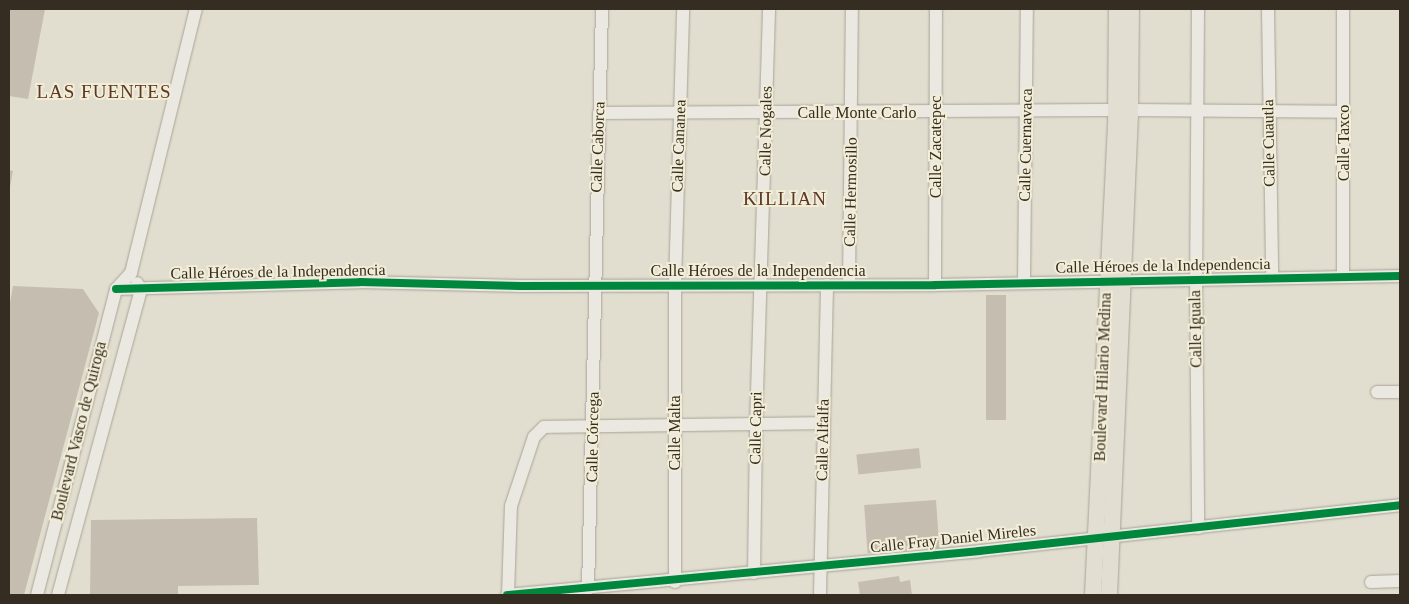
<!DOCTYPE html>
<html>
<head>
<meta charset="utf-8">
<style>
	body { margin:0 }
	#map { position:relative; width:1409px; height:604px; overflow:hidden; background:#e2decf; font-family:"Times New Roman",serif }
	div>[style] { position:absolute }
	.building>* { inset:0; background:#c5beb0; transform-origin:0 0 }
	.roads { filter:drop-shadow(0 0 1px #a8a398) drop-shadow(0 0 1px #a8a398) }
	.minor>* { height:12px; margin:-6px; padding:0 6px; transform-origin:6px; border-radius:6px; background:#eae8e0 }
	.major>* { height:16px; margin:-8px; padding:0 8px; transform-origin:8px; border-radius:8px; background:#e2dfd2 }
	.cycleway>* { height:8px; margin:-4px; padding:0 4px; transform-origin:4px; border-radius:4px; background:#00873e }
	span { translate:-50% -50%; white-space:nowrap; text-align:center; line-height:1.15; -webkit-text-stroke:4px #f2edd6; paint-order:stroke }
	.street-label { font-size:16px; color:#352d21 }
	.quarter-label { font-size:19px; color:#5d3725; letter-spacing:1px }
	.frame { position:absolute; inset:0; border:10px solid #352d21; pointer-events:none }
</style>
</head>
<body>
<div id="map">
	<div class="building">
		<i style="clip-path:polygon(9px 9px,45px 9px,28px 99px,9px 96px)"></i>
		<i style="clip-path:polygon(9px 170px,13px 171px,10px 187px,9px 187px)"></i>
		<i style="clip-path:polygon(13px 286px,83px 289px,99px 313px,24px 595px,9px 595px,9px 308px)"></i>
		<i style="left:986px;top:295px;width:20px;height:125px"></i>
		<i style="left:919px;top:448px;width:20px;height:63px;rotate:84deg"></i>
		<i style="left:936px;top:500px;width:48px;height:72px;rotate:86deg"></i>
		<i style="clip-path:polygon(257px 518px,259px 585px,178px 586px,178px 595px,90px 595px,91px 520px)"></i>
		<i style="clip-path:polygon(899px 576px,900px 582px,910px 580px,912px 595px,860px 595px,858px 582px)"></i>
	</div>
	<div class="roads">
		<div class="minor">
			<i style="left:1198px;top:9px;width:270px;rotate:90.4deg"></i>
			<i style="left:1196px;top:279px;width:249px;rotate:89.5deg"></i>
			<i style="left:1268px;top:9px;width:268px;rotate:89.1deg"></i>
			<i style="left:1343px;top:9px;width:267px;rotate:90deg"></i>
			<i style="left:1130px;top:110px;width:214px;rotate:0.5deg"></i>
			<i style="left:599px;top:113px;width:517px;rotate:-0.33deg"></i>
			<i style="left:1024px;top:282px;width:273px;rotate:-89.4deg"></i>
			<i style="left:849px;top:284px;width:275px;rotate:-89.4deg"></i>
			<i style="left:935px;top:285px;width:276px;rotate:-89.8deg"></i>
			<i style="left:116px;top:289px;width:244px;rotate:-1.6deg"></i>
			<i style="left:360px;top:282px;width:160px;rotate:1.4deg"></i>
			<i style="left:520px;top:286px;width:415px;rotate:-0.1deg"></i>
			<i style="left:935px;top:285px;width:465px;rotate:-1.1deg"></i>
			<i style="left:1377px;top:392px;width:23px"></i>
			<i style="left:754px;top:573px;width:148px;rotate:-89.2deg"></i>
			<i style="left:756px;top:425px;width:416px;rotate:-88.2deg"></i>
			<i style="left:675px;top:582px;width:298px;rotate:-90deg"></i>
			<i style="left:675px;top:284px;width:275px;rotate:-88.3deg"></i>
			<i style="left:1371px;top:582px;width:29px;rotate:-2deg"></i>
			<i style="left:588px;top:589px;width:580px;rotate:-88.62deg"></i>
			<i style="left:37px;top:595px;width:316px;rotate:-75.5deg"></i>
			<i style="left:116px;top:289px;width:22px;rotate:-47deg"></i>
			<i style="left:131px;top:273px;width:272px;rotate:-76.2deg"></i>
			<i style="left:58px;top:595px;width:317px;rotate:-74.8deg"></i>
			<i style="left:141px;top:289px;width:7px;rotate:-124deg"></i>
			<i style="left:507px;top:595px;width:474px;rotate:-5.3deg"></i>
			<i style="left:979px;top:551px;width:424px;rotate:-6.2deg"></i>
			<i style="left:508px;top:595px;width:89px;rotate:-88.1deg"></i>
			<i style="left:511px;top:506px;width:73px;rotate:-71.6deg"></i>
			<i style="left:534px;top:437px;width:14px;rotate:-45deg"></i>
			<i style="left:544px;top:427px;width:280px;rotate:-0.8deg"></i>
			<i style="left:820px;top:595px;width:310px;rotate:-88.7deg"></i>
		</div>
		<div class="major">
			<i style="left:1093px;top:595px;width:479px;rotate:-87.2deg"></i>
			<i style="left:1116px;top:117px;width:108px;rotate:-89.5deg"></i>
			<i style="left:1109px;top:595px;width:479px;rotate:-87.5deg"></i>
			<i style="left:1130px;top:116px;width:107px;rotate:-89.5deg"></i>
		</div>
	</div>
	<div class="cycleway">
		<i style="left:116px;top:289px;width:244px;rotate:-1.6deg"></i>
		<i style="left:360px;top:282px;width:160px;rotate:1.4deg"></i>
		<i style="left:520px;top:286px;width:415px;rotate:-0.1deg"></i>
		<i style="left:935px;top:285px;width:465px;rotate:-1.1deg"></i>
		<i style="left:507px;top:595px;width:474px;rotate:-5.3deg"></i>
		<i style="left:979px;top:551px;width:424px;rotate:-6.2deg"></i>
	</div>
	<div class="street-label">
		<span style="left:857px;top:113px">Calle Monte Carlo</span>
		<span style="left:766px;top:131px;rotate:-89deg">Calle Nogales</span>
		<span style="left:1269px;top:143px;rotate:-91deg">Calle Cuautla</span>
		<span style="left:1344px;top:143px;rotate:-90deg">Calle Taxco</span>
		<span style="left:1026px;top:145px;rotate:-89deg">Calle Cuernavaca</span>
		<span style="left:679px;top:146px;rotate:-88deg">Calle Cananea</span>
		<span style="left:598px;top:147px;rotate:-88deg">Calle Caborca</span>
		<span style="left:936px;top:147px;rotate:-90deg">Calle Zacatepec</span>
		<span style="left:851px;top:192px;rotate:-89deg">Calle Hermosillo</span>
		<span style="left:1163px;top:266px;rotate:-1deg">Calle Héroes de la Independencia</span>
		<span style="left:758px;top:271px">Calle Héroes de la Independencia</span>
		<span style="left:278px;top:272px;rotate:-1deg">Calle Héroes de la Independencia</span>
		<span style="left:1196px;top:329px;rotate:-91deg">Calle Iguala</span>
		<span style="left:1103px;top:377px;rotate:-88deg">Boulevard Hilario Medina</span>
		<span style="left:756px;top:428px;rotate:-89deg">Calle Capri</span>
		<span style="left:79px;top:431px;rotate:-76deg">Boulevard Vasco de Quiroga</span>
		<span style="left:675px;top:433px;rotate:-90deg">Calle Malta</span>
		<span style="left:593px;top:437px;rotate:-89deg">Calle Córcega</span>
		<span style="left:823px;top:440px;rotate:-89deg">Calle Alfalfa</span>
		<span style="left:953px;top:539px;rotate:-6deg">Calle Fray Daniel Mireles</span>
	</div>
	<div class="quarter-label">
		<span style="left:104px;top:92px">LAS FUENTES</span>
		<span style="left:785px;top:199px">KILLIAN</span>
	</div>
	<div class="frame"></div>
</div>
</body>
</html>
